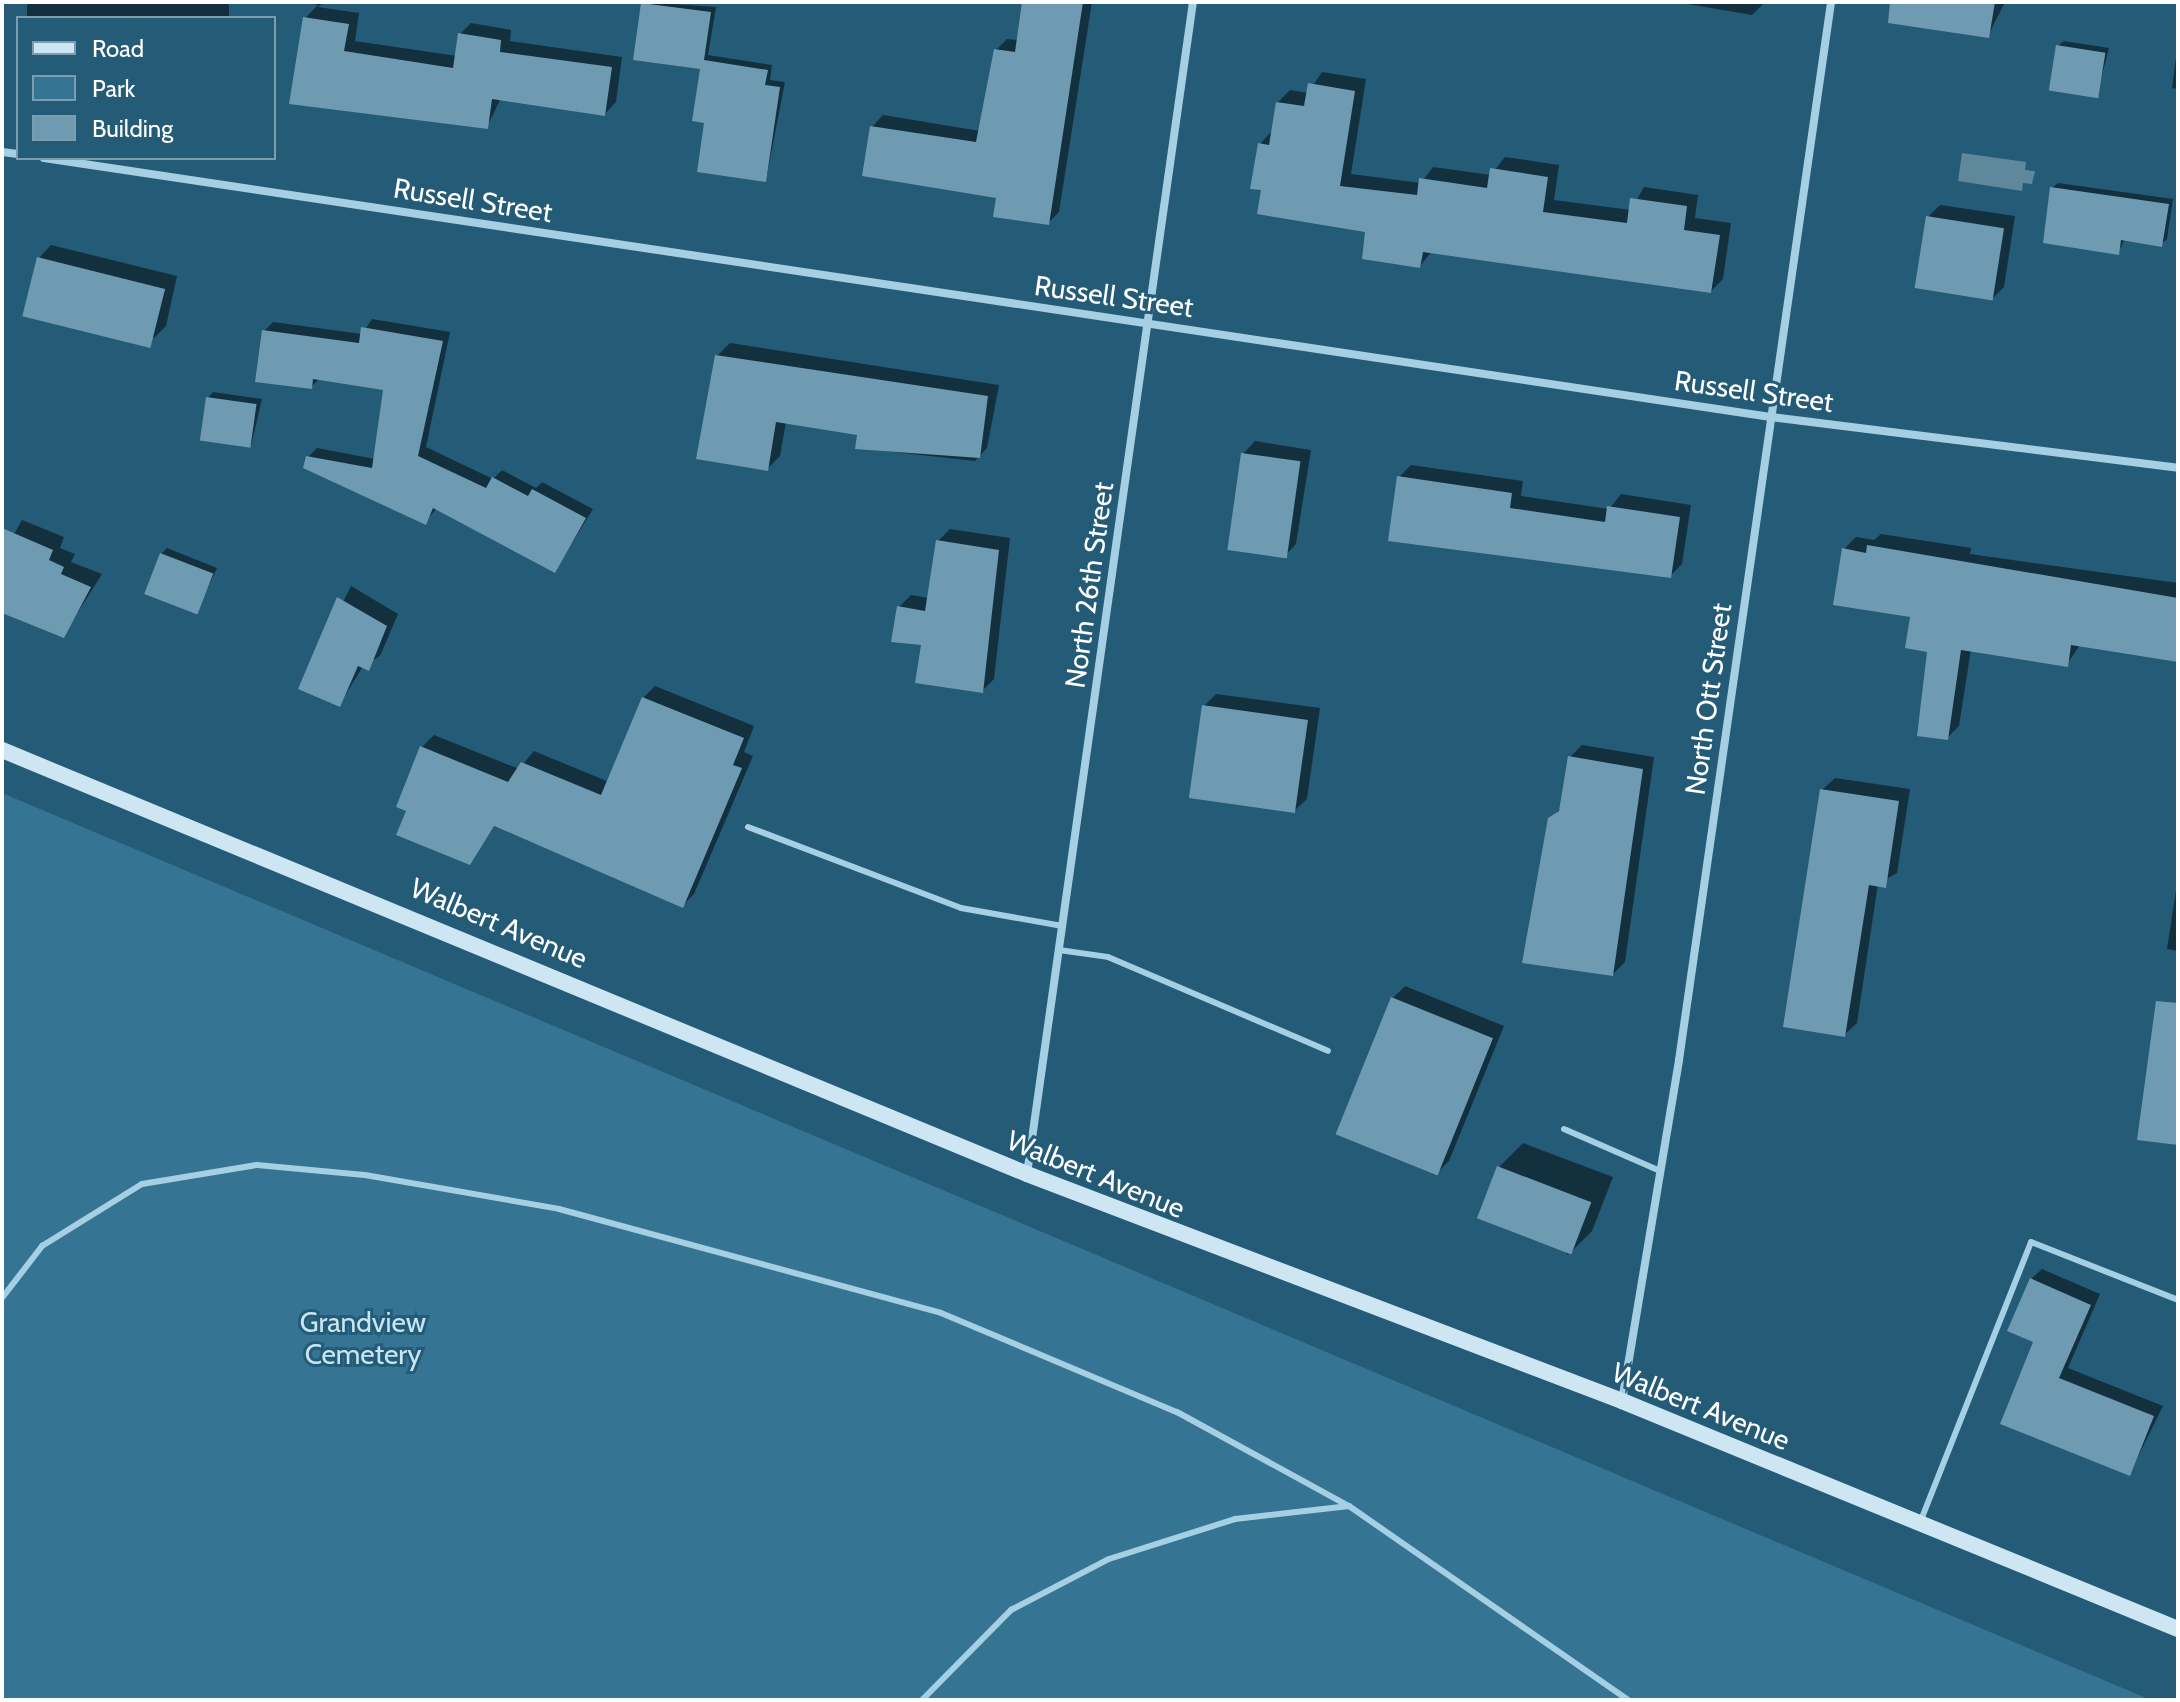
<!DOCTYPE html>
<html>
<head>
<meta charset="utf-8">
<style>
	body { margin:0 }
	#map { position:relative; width:2180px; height:1702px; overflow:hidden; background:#245b77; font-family:Cabin,sans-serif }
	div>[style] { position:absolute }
	.green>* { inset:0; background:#357492 }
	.water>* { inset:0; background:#5f889c }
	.shadow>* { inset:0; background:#0007; transform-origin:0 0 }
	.building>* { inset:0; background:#6e9bb1; transform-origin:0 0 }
	.service>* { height:6px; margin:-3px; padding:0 3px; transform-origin:3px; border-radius:3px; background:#a5cfe3 }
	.minor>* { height:8px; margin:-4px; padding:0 4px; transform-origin:4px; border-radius:4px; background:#a5cfe3 }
	.secondary>* { height:16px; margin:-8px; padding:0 8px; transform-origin:8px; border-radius:8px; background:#cee6f3 }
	span { translate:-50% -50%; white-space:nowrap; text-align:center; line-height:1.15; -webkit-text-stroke:6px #245b77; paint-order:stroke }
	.street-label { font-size:28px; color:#fff }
	.park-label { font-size:28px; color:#c7e5f2 }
	.frame { position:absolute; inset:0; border:4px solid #fff; pointer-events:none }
	.legend { position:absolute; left:16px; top:16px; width:260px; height:144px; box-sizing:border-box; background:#245b77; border:2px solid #7c9dad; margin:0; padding:10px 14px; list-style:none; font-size:24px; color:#fff }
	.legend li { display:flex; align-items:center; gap:16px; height:40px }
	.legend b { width:40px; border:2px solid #7c9dad }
</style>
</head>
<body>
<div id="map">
	<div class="green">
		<i style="clip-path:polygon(2px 793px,2151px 1700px,2px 1700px)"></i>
	</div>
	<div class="water">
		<i style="clip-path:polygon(1962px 153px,2026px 162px,2025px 170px,2035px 171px,2032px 184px,2023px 183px,2022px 191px,1958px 181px)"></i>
	</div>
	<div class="shadow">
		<i style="left:27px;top:2px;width:202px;height:16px"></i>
		<i style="clip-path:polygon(303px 2px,324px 2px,318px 7px,359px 13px,355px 41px,457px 56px,460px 34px,471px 23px,511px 30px,510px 41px,622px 57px,616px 102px,605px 114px,501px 98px,487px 127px,291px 102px,305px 18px,318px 5px)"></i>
		<i style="clip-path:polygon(645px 2px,716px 7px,708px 55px,772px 65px,770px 80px,785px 82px,766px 180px,706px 122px,702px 68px)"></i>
		<i style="clip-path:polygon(1024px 2px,1092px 2px,1059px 212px,1048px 223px,872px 127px,883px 115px,980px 131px,996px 50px,1007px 39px,1019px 40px)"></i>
		<i style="clip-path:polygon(1676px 2px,1765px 2px,1752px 15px)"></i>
		<i style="clip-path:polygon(1932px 2px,2005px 2px,1988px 36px)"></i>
		<i style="clip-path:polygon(2064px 41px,2109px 48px,2097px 95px,2058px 46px)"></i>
		<i style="clip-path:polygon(2178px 42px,2178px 89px,2172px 88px)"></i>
		<i style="clip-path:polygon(1322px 72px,1366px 79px,1351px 174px,1421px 183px,1433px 167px,1491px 175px,1505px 157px,1559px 165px,1554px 200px,1631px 210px,1644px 187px,1698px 195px,1695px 218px,1731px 223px,1723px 279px,1711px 291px,1432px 251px,1420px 266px,1368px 230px,1263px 188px,1260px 144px,1273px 130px,1277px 103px,1290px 90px,1308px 93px)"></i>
		<i style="clip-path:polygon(2058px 183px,2173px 199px,2167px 239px,2161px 244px,2125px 239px,2118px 253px,2052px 188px)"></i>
		<i style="clip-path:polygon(1940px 205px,2015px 216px,2004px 287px,1992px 299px,1928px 217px)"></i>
		<i style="clip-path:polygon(51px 245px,177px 276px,166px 326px,154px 338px,39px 258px)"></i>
		<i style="clip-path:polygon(372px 319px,450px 332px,426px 447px,493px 479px,502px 470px,536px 488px,542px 482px,593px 509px,555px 571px,437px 508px,425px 522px,308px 457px,317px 448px,375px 459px,385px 389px,320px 378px,311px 387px,264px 331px,273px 322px,362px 334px)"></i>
		<i style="clip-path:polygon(730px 343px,999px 385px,987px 448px,975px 461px,858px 448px,860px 433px,786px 422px,780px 456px,768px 468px,717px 356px)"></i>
		<i style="clip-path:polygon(213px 392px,262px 399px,251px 446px,208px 398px)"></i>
		<i style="clip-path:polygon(1255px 441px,1311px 450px,1296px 544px,1284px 557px,1243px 454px)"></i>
		<i style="clip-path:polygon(1411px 465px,1523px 481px,1521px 496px,1609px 509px,1621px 494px,1691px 505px,1682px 564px,1670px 576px,1399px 477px)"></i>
		<i style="clip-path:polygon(22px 520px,64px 537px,60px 548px,75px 554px,71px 562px,102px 574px,63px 636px,2px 604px,2px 556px)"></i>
		<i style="clip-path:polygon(950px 529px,1010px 538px,994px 679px,982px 691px,923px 644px,899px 607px,911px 595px,929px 598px,938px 541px)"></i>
		<i style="clip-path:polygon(1881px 534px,1971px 548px,1970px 554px,2178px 583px,2178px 660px,2080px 645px,2067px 664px,1971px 649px,1959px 726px,1947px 738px,1929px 650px,1913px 616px,1844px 549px,1856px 537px,1874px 540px)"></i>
		<i style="clip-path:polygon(167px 548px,217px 568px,196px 612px,161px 554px)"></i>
		<i style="clip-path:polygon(351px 586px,398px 614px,380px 656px,363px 666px,340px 704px,300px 688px)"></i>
		<i style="clip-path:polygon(655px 686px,754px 726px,744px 752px,753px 756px,694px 894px,682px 906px,493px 826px,470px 862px,409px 810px,422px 747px,434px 735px,519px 769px,534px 751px,609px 782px,643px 698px)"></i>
		<i style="clip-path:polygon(1216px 694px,1320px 708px,1307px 799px,1294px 811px,1204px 706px)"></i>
		<i style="clip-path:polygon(1582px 745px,1654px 757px,1625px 962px,1613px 974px,1550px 819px,1562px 807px,1570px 757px)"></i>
		<i style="clip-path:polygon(1835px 778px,1910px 789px,1897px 873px,1878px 884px,1857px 1023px,1844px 1035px,1822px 790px)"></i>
		<i style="clip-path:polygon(2178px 877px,2178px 951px,2167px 949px)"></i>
		<i style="clip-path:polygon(1405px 986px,1504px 1026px,1449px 1161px,1437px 1173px,1393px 998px)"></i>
		<i style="clip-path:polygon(1523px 1143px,1613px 1177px,1592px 1231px,1568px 1255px,1499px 1167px)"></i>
		<i style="clip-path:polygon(2042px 1269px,2100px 1294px,2068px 1368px,2163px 1406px,2130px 1473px,2003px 1422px,2035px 1341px,2031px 1279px)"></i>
	</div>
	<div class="building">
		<i style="clip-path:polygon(1022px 2px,1083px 2px,1049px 225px,993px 217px,996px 198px,862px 176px,870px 126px,976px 142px,994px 49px,1015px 52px)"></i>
		<i style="clip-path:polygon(1890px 2px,1995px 2px,1989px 38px,1888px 23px)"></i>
		<i style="clip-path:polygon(641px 3px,711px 12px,704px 60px,768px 70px,765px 85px,780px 87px,766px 182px,697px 172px,704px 123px,692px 121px,700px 69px,633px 60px)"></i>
		<i style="clip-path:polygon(303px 17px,349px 24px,344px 51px,453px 68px,458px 33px,501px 40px,500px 52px,612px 67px,605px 116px,492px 99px,488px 129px,289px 104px)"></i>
		<i style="left:2056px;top:45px;width:50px;height:46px;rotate:9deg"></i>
		<i style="clip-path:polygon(1308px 83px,1355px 91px,1340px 186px,1417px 195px,1419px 178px,1487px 188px,1490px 168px,1548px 177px,1543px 212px,1627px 223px,1630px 198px,1687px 206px,1684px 230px,1720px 235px,1711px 293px,1423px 252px,1420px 268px,1362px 259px,1365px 232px,1257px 214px,1261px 190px,1250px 189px,1258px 143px,1269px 145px,1276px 102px,1304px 106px)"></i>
		<i style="clip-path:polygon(2050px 187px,2169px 204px,2162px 247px,2121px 240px,2119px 255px,2043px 243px)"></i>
		<i style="left:1926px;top:216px;width:79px;height:73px;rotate:9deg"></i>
		<i style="left:37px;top:257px;width:132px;height:61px;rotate:14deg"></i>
		<i style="clip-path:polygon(361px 327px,443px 341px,418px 456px,486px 488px,492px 477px,528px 496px,532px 489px,586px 518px,555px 573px,433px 508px,426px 525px,303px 468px,306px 456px,372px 468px,383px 390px,313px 379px,312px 389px,255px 382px,262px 330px,359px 343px)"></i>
		<i style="clip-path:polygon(715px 355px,988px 396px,980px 458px,855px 449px,857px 435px,776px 422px,768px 471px,696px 459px)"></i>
		<i style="left:206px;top:397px;width:51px;height:44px;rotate:8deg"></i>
		<i style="left:1241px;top:453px;width:60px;height:98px;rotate:8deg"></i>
		<i style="clip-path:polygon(1397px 476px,1512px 493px,1510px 508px,1605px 522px,1607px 506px,1680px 517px,1671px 578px,1388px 541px)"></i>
		<i style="clip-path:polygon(2px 528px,53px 550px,49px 560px,64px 567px,61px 574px,91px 587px,64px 638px,2px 613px)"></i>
		<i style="clip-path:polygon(936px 540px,999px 550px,983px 693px,915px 683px,921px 645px,891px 642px,897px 606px,925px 611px)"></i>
		<i style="clip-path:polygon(1867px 545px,2178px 598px,2178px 662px,2071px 645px,2068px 667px,1961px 650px,1948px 740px,1917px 736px,1927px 652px,1905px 648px,1910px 617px,1833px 605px,1842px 548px,1866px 553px)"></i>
		<i style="left:160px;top:553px;width:57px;height:44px;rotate:21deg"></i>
		<i style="clip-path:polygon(337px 597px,387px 626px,369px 671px,358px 666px,340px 707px,298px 689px)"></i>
		<i style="clip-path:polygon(642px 697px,744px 738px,733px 765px,742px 768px,683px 908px,494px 826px,470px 865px,396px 835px,406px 811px,396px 807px,420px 746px,508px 782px,521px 762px,601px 795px)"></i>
		<i style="left:1202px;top:705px;width:107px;height:94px;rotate:8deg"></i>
		<i style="clip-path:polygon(1568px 756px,1643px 769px,1613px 976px,1522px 963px,1548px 818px,1559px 811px)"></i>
		<i style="clip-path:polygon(1820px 789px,1899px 801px,1886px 888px,1869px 885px,1845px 1037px,1783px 1027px)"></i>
		<i style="left:1391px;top:997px;width:110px;height:148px;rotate:22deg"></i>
		<i style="clip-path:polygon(2156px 1001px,2178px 1003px,2178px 1145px,2137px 1140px)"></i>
		<i style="left:1497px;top:1166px;width:101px;height:56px;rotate:21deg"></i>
		<i style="clip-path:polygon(2030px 1278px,2091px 1305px,2059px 1378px,2154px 1416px,2130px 1476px,2000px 1424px,2033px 1342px,2007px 1331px)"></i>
	</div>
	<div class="service">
		<i style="left:748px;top:827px;width:228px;rotate:20.8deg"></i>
		<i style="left:961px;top:908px;width:103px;rotate:10.1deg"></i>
		<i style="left:1059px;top:950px;width:49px;rotate:8.1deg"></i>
		<i style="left:1108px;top:957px;width:239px;rotate:23.1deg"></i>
		<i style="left:1564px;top:1129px;width:105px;rotate:23.6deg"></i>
		<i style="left:2px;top:1298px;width:66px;rotate:-52.4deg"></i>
		<i style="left:42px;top:1246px;width:118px;rotate:-31.8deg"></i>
		<i style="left:142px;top:1184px;width:117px;rotate:-9.4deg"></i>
		<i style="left:257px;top:1165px;width:108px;rotate:5.3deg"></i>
		<i style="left:365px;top:1175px;width:197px;rotate:9.9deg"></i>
		<i style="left:559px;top:1209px;width:396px;rotate:15.2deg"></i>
		<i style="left:941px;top:1313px;width:256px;rotate:22.8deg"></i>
		<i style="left:1177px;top:1412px;width:196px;rotate:28.7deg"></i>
		<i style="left:1349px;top:1506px;width:340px;rotate:34.8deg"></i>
		<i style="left:1921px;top:1520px;width:299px;rotate:-68.4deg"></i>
		<i style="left:2031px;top:1242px;width:158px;rotate:21.5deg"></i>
		<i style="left:922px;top:1700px;width:127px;rotate:-45.3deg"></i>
		<i style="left:1011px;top:1610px;width:110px;rotate:-27.5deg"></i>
		<i style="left:1109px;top:1559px;width:132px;rotate:-17.6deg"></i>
		<i style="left:1235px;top:1519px;width:115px;rotate:-6.5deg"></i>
	</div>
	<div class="minor">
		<i style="left:2px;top:152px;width:16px;rotate:7deg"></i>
		<i style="left:44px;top:158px;width:1746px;rotate:8.53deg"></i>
		<i style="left:1771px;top:417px;width:410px;rotate:7.1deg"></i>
		<i style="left:1027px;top:1174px;width:1184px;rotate:-81.94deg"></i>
		<i style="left:1622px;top:1401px;width:346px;rotate:-80.5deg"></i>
		<i style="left:1679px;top:1060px;width:1069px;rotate:-81.82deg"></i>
	</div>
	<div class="secondary">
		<i style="left:2px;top:750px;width:1109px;rotate:22.47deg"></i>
		<i style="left:1027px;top:1174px;width:637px;rotate:20.88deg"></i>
		<i style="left:1622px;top:1401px;width:601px;rotate:22.3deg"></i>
	</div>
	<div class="street-label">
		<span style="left:473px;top:200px;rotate:9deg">Russell Street</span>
		<span style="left:1114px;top:296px;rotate:8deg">Russell Street</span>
		<span style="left:1754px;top:391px;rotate:8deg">Russell Street</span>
		<span style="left:1089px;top:585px;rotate:-82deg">North 26th Street</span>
		<span style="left:1708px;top:699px;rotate:-82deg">North Ott Street</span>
		<span style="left:499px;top:923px;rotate:23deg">Walbert Avenue</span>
		<span style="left:1096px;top:1174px;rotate:22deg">Walbert Avenue</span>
		<span style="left:1701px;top:1406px;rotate:22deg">Walbert Avenue</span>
	</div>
	<div class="park-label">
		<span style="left:363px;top:1338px">Grandview<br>Cemetery</span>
	</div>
	<div class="frame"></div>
	<ul class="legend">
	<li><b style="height:10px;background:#cee6f3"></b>Road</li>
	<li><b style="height:22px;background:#357492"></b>Park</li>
	<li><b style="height:22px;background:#6e9bb1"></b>Building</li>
	</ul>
</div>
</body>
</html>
